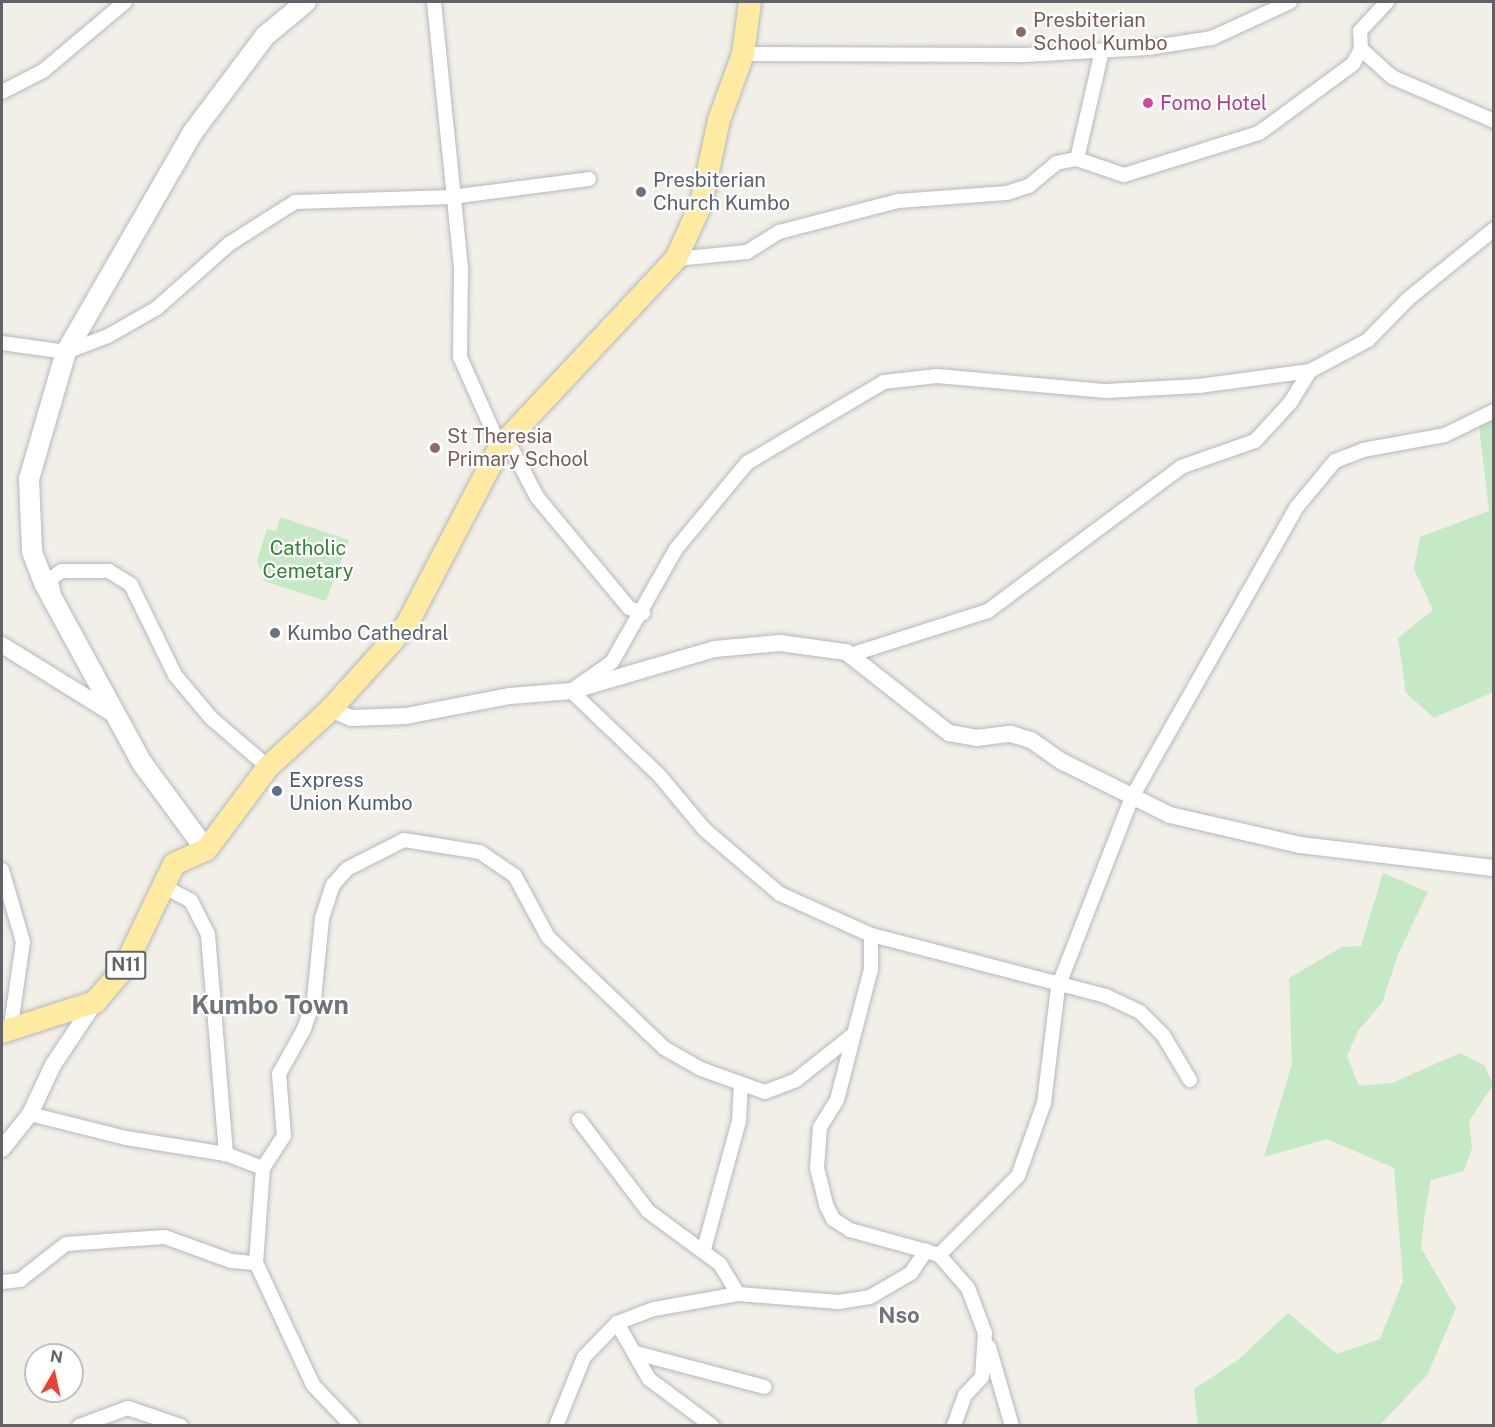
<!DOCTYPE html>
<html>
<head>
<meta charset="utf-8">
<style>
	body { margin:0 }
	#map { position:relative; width:1495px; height:1427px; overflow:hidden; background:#f1efe8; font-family:"Public Sans",sans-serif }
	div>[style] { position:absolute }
	.green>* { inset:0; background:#c5e8c5 }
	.roads { filter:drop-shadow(0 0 2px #b5b8bc) drop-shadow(0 0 2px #b5b8bc) }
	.minor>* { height:14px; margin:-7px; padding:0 7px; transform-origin:7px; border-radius:7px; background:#fff }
	.tertiary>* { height:16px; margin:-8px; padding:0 8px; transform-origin:8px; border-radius:8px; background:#fff }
	.secondary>* { height:20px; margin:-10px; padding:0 10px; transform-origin:10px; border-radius:10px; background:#fff }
	.trunk>* { height:22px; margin:-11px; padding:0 11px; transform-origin:11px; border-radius:11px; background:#feeaa1 }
	.dots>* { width:16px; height:16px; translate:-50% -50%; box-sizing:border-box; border:3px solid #fff; border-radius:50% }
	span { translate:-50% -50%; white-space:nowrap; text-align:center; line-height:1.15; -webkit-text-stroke:4.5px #fff; paint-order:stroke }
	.shield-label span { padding:2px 4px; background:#fff; border:2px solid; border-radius:4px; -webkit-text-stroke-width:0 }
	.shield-label { font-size:18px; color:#5f6368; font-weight:700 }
	.education-label { font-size:20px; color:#785e54 }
	.left { translate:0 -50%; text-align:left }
	.hotel-label { font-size:20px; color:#b23c85 }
	.worship-label { font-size:20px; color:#5b616d }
	.park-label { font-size:20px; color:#348238 }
	.service-label { font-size:20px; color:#4e5e75 }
	.quarter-label { font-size:22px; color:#70757a; font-weight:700 }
	.district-label { font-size:26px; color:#70757a; font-weight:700 }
	.frame { position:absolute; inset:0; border:3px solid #5f6368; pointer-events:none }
	.north { position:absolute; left:24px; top:1343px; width:60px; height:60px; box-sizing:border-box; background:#fff; border:2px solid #bfc1c3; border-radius:50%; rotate:9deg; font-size:16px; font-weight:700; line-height:24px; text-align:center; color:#5f6368 }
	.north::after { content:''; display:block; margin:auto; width:21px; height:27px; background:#ea4335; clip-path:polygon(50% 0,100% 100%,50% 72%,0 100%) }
</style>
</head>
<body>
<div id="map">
	<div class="green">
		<i style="clip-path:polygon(1493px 419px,1493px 692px,1434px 718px,1406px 693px,1398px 638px,1433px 610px,1414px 569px,1420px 537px,1489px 511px,1479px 426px)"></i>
		<i style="clip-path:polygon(280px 517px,349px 540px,326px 601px,264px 581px,257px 560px,267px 529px,276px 531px)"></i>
		<i style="clip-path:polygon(1383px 873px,1428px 892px,1399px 952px,1382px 1003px,1358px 1031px,1347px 1056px,1359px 1086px,1392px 1083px,1460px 1053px,1485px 1066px,1493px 1085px,1469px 1121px,1472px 1148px,1464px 1171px,1431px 1180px,1425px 1212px,1421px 1248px,1456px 1308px,1428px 1374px,1380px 1425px,1198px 1425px,1194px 1389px,1238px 1360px,1288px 1313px,1337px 1354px,1380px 1339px,1403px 1281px,1394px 1168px,1327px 1139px,1264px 1157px,1292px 1064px,1289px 978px,1342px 947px,1361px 946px)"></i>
	</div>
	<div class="roads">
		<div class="minor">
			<i style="left:434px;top:2px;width:269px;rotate:84.2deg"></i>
			<i style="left:461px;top:270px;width:87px;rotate:90.7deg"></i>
			<i style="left:460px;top:357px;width:98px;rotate:66deg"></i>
			<i style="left:1361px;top:49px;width:42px;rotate:42.1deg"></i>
			<i style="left:1392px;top:77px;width:111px;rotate:23.3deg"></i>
			<i style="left:743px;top:54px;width:281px;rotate:0.2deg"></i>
			<i style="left:1024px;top:55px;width:124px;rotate:-3.2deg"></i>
			<i style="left:1148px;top:48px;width:65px;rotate:-8.9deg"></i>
			<i style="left:1212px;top:38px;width:86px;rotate:-24.8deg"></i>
			<i style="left:2px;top:92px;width:46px;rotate:-27.1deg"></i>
			<i style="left:43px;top:71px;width:107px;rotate:-40.1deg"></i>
			<i style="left:1077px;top:159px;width:111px;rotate:-77deg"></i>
			<i style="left:676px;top:259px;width:71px;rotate:-5.6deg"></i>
			<i style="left:747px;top:252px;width:38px;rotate:-32deg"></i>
			<i style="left:779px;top:232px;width:123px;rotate:-14.6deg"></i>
			<i style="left:898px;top:201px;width:109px;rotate:-4.2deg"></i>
			<i style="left:1007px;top:193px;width:23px;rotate:-18deg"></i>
			<i style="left:1029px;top:186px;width:35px;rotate:-40deg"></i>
			<i style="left:1056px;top:163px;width:21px;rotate:-11deg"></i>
			<i style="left:1077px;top:159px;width:50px;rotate:18.8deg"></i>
			<i style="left:1124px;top:175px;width:141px;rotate:-17.3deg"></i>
			<i style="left:1259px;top:133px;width:117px;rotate:-36.3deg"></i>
			<i style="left:1353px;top:64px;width:17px;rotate:-62deg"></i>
			<i style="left:1361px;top:49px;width:18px;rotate:-93deg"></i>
			<i style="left:1360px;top:31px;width:40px;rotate:-47deg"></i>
			<i style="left:2px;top:343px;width:65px;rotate:8deg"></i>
			<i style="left:66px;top:352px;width:45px;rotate:-20.9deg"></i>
			<i style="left:108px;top:336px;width:56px;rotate:-29.7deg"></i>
			<i style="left:157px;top:308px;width:96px;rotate:-41.6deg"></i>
			<i style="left:229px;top:244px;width:78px;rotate:-32.5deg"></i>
			<i style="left:295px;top:202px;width:156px;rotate:-1.8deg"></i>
			<i style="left:451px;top:197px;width:139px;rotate:-7.4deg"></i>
			<i style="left:507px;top:440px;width:64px;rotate:62.2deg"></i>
			<i style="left:537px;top:497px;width:144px;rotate:50.3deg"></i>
			<i style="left:629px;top:608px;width:15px;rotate:20deg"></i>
			<i style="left:54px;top:594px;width:16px;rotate:-105deg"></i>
			<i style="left:50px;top:579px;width:14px;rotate:-34deg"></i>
			<i style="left:62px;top:571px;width:47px"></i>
			<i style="left:109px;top:571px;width:26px;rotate:32deg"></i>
			<i style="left:131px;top:585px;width:100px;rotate:63.9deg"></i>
			<i style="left:175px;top:675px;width:56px;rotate:50.1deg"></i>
			<i style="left:211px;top:718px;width:75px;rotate:40.7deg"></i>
			<i style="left:850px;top:655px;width:145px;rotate:-17.7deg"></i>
			<i style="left:988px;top:611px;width:241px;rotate:-36.7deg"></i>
			<i style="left:1181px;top:467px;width:78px;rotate:-19.4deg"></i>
			<i style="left:1255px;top:441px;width:52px;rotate:-47.4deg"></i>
			<i style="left:1290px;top:403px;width:38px;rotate:-58deg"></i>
			<i style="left:2px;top:870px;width:75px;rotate:73.7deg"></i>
			<i style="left:23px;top:942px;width:91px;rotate:98.2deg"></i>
			<i style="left:163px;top:886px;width:32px;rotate:28deg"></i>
			<i style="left:191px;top:901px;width:38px;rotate:63deg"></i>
			<i style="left:208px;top:935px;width:220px;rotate:85.3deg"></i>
			<i style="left:854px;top:1034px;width:68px;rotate:104.4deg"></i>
			<i style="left:837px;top:1100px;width:32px;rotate:122deg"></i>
			<i style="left:820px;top:1127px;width:41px;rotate:94.2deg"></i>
			<i style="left:817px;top:1168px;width:38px;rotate:76deg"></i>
			<i style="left:826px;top:1205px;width:16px;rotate:63deg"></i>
			<i style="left:833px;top:1219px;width:20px;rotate:33deg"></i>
			<i style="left:850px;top:1230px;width:79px;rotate:15.4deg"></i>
			<i style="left:1190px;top:1080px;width:52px;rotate:-121deg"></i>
			<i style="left:1163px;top:1035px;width:33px;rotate:-135deg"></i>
			<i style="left:1140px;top:1012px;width:38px;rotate:-155deg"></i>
			<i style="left:1106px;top:996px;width:243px;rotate:-165.4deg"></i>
			<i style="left:871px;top:935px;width:100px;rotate:-155.7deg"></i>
			<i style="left:780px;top:894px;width:100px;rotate:-139.5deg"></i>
			<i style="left:704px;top:829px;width:70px;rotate:-129.8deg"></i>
			<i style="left:659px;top:775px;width:122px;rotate:-136.3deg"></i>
			<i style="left:571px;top:691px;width:50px;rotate:-35.3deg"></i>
			<i style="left:612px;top:662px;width:130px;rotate:-60.5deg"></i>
			<i style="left:676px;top:549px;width:112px;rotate:-50.5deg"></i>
			<i style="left:747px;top:463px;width:159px;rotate:-30.6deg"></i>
			<i style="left:884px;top:382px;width:53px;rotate:-6.5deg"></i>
			<i style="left:937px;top:376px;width:170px;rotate:5.1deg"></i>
			<i style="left:1106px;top:391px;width:93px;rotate:-3.1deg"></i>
			<i style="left:1199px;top:386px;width:112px;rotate:-7.7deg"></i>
			<i style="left:1310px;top:371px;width:66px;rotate:-28.1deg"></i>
			<i style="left:1368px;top:340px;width:57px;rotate:-45.7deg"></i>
			<i style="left:1408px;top:299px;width:111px;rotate:-39.1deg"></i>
			<i style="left:30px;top:1114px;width:99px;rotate:14deg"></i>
			<i style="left:126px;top:1138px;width:101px;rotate:9.1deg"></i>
			<i style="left:226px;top:1154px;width:40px;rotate:21deg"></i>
			<i style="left:579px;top:1120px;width:114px;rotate:52.8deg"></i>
			<i style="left:648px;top:1211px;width:89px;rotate:36.4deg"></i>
			<i style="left:720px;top:1264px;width:35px;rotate:59deg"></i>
			<i style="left:704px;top:1249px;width:133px;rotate:-74.7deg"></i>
			<i style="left:739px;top:1121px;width:37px;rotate:-87deg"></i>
			<i style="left:939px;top:1255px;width:44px;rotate:48.7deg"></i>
			<i style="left:968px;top:1288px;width:48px;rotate:69.3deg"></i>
			<i style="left:985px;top:1333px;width:44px;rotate:93.9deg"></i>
			<i style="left:982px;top:1377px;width:25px;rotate:133deg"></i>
			<i style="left:965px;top:1395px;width:33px;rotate:110deg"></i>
			<i style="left:2px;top:1282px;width:18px;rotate:-6deg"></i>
			<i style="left:20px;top:1280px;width:58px;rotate:-38deg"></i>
			<i style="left:66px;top:1244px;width:39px;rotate:-4deg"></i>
			<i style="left:105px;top:1241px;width:60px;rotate:-3.8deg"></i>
			<i style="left:165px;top:1237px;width:70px;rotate:20deg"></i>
			<i style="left:231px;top:1261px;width:25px;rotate:5deg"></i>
			<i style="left:617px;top:1323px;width:64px;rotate:60.3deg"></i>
			<i style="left:649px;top:1379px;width:79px;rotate:36.7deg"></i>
			<i style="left:989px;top:1347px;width:82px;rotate:73.8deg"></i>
			<i style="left:636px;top:1353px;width:133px;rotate:14.8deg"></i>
			<i style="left:79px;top:1426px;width:52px;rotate:-20.2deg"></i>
			<i style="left:128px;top:1408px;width:56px;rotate:18.8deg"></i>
			<i style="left:352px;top:1426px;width:57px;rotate:-133.6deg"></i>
			<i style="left:313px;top:1385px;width:135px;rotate:-115deg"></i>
			<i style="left:256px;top:1263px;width:95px;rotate:-85.8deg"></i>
			<i style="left:263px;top:1168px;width:38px;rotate:-57deg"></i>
			<i style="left:284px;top:1136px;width:62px;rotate:-94.6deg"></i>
			<i style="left:279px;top:1074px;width:51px;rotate:-60.9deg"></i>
			<i style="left:304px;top:1029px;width:31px;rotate:-71deg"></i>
			<i style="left:314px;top:1000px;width:82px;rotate:-84.4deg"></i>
			<i style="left:322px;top:918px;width:35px;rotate:-72deg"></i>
			<i style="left:333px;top:885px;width:21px;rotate:-49deg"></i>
			<i style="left:347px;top:869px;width:64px;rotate:-27deg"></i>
			<i style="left:404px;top:840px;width:77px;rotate:9deg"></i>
			<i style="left:480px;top:852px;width:42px;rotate:34.4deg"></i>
			<i style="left:515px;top:876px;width:69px;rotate:61.6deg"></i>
			<i style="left:548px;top:937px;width:161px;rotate:43.7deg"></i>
			<i style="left:664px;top:1048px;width:43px;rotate:29.6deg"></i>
			<i style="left:701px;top:1069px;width:68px;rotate:19.8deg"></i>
			<i style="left:765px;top:1092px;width:33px;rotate:-21deg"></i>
			<i style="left:796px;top:1080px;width:74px;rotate:-38.4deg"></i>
			<i style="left:854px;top:1034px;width:67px;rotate:-75.3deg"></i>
			<i style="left:871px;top:969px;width:34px;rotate:-90deg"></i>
			<i style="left:556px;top:1426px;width:74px;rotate:-67.9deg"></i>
			<i style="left:584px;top:1357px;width:47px;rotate:-45.9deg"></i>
			<i style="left:617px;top:1323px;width:40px;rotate:-21deg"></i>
			<i style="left:654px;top:1309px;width:85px;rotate:-10.1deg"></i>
			<i style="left:738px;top:1294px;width:101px;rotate:4.5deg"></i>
			<i style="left:839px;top:1302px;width:31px;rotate:-9deg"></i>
			<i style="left:870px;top:1297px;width:48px;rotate:-30.3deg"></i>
			<i style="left:911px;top:1273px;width:27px;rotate:-56deg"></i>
			<i style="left:926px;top:1251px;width:14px;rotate:17deg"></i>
			<i style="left:939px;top:1255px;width:112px;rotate:-45deg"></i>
			<i style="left:1018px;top:1176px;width:77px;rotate:-70.4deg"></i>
			<i style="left:1044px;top:1103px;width:117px;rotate:-83.1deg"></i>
			<i style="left:1058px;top:987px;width:204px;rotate:-68.7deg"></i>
			<i style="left:1132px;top:797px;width:332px;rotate:-60.4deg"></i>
			<i style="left:1296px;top:508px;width:61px;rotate:-50.3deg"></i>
			<i style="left:1335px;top:461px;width:30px;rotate:-21deg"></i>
			<i style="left:1363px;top:450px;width:83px;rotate:-10.4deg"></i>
			<i style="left:1445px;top:435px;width:55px;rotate:-26.1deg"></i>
		</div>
		<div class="tertiary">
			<i style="left:2px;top:645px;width:133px;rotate:31.8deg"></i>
			<i style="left:331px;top:709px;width:22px;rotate:24deg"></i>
			<i style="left:351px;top:718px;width:55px;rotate:-2.1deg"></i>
			<i style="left:406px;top:716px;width:106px;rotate:-10.9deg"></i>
			<i style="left:510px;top:696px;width:61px;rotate:-4.7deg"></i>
			<i style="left:571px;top:691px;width:150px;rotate:-16.3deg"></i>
			<i style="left:715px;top:649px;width:65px;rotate:-5.3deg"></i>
			<i style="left:780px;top:643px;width:67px;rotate:7.8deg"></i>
			<i style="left:846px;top:652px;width:131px;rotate:38.2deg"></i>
			<i style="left:949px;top:733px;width:27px;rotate:10deg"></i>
			<i style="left:976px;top:738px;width:35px;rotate:-7deg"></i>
			<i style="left:1011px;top:734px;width:21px;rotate:17deg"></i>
			<i style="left:1031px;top:740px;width:39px;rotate:35deg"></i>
			<i style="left:1063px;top:762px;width:119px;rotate:26.4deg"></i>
			<i style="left:1170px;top:815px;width:133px;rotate:13deg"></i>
			<i style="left:1300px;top:845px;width:195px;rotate:6.8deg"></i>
			<i style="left:2px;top:1149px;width:45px;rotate:-51.3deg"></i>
			<i style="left:30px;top:1114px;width:54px;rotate:-64.9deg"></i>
			<i style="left:53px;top:1065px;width:76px;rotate:-56.3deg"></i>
		</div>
		<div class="secondary">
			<i style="left:206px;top:850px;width:108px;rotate:-126.3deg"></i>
			<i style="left:142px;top:763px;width:205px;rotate:-118.6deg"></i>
			<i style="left:44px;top:583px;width:34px;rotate:-111deg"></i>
			<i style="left:32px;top:551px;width:72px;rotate:-92.4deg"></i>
			<i style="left:29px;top:479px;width:132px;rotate:-73.8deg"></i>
			<i style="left:66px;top:352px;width:254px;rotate:-60deg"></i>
			<i style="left:193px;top:132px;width:120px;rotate:-53.1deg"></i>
			<i style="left:265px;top:36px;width:53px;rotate:-39.7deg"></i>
		</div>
		<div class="trunk">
			<i style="left:2px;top:1032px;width:98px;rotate:-17.9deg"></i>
			<i style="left:95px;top:1002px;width:45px;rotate:-49.5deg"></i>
			<i style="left:124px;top:968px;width:115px;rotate:-64.3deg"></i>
			<i style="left:174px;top:864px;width:35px;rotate:-24deg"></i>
			<i style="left:206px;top:850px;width:104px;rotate:-53.2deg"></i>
			<i style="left:268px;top:767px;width:86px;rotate:-42.6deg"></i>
			<i style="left:331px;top:709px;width:112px;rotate:-47.9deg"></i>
			<i style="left:406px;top:626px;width:202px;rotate:-62.3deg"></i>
			<i style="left:500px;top:447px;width:258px;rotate:-46.9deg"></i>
			<i style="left:676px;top:259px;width:60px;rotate:-65.6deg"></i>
			<i style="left:701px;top:204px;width:86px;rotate:-77.9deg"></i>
			<i style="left:719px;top:120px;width:70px;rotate:-70deg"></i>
			<i style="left:743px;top:54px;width:52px;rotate:-82.3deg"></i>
		</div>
	</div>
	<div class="dots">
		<i style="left:1021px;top:32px;background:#8d6e63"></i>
		<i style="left:1148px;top:103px;background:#d1479c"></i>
		<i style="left:641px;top:192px;background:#6b7280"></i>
		<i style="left:435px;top:448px;background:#8d6e63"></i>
		<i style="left:275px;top:633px;background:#6b7280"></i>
		<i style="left:277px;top:791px;background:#5c6f8a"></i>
	</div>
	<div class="shield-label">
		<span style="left:126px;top:965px">N11</span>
	</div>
	<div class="education-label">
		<span class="left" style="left:1033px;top:32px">Presbiterian<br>School Kumbo</span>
		<span class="left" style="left:447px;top:448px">St Theresia<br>Primary School</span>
	</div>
	<div class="hotel-label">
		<span class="left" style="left:1160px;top:103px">Fomo Hotel</span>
	</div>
	<div class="worship-label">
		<span class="left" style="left:653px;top:192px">Presbiterian<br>Church Kumbo</span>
		<span class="left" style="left:287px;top:633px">Kumbo Cathedral</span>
	</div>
	<div class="park-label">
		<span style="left:308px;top:560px">Catholic<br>Cemetary</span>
	</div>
	<div class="service-label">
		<span class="left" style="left:289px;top:792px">Express<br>Union Kumbo</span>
	</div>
	<div class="quarter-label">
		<span style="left:899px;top:1316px">Nso</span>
	</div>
	<div class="district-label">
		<span style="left:270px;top:1005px">Kumbo Town</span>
	</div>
	<div class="frame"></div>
	<div class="north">N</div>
</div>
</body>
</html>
